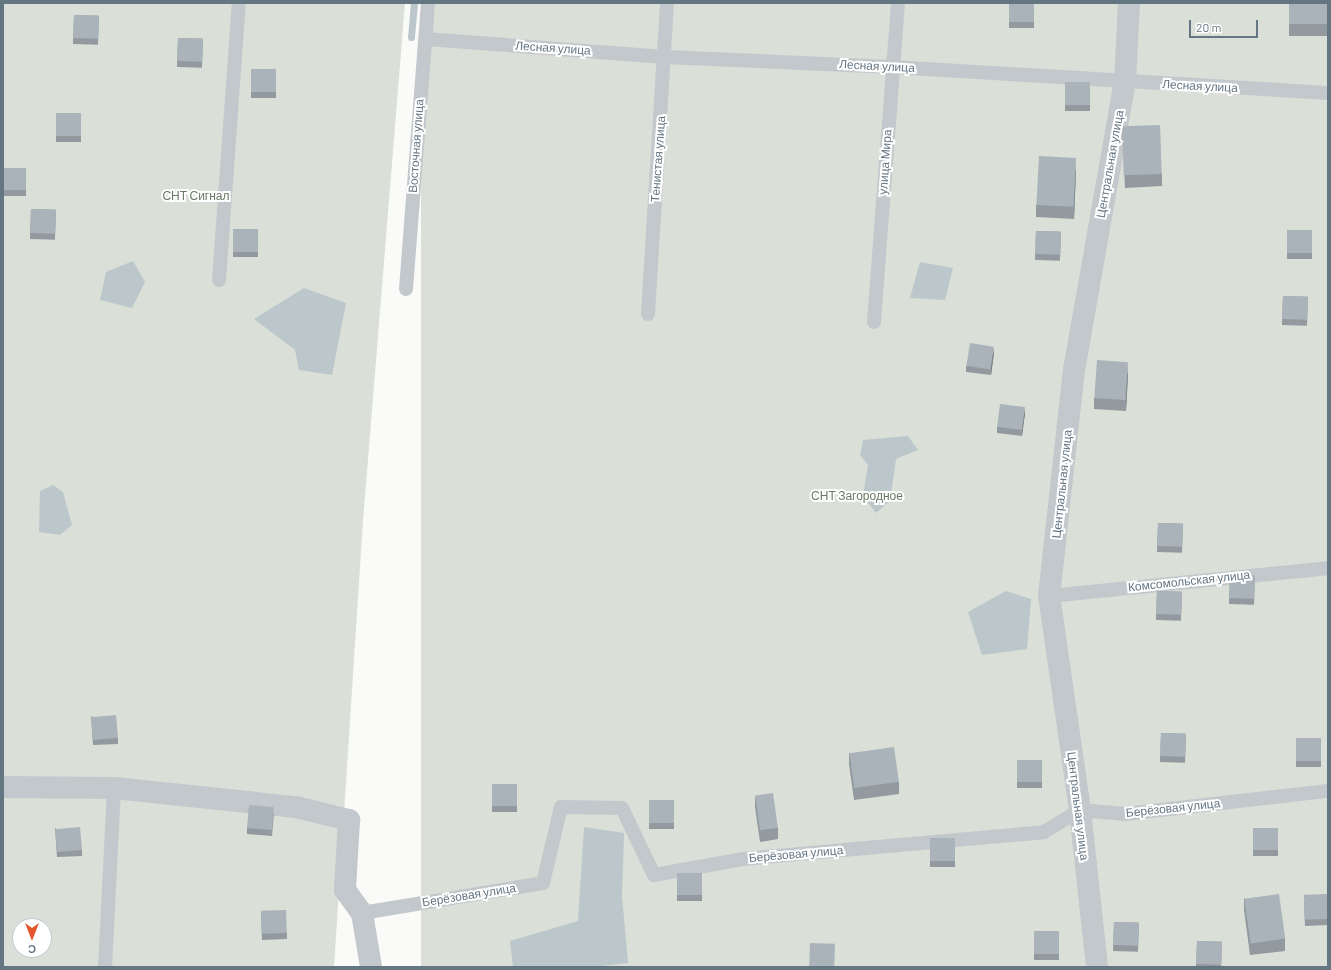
<!DOCTYPE html>
<html>
<head>
<meta charset="utf-8">
<style>
	body { margin:0 }
	#map { position:relative; width:1331px; height:970px; overflow:hidden; background:#fafaf8; font-family:Barlow,sans-serif }
	div>[style] { position:absolute }
	.green>* { inset:0; background:#dadfd7; transform-origin:0 0 }
	.water>* { inset:0; background:#bbc7cb }
	.stream>* { height:7px; margin:-3.5px; padding:0 3.5px; transform-origin:3.5px; border-radius:3.5px; background:#bbc7cb }
	.service>* { height:14px; margin:-7px; padding:0 7px; transform-origin:7px; border-radius:7px; background:#c3c8cc }
	.minor>* { height:22px; margin:-11px; padding:0 11px; transform-origin:11px; border-radius:11px; background:#c3c8cc }
	.wall>* { inset:0; background:#929a9f; transform-origin:0 0 }
	.shaded-wall>* { inset:0; background:#777d82 }
	.building>* { inset:0; background:#aab3b9; transform-origin:0 0 }
	span { translate:-50% -50%; white-space:nowrap; text-align:center; line-height:1.15; -webkit-text-stroke:4px #fff; paint-order:stroke }
	.street-label { font-size:12px; color:#657683 }
	.park-label { font-size:12px; color:#687a64 }
	.frame { position:absolute; inset:0; border:4px solid #657683; pointer-events:none }
	.north { position:absolute; left:12px; top:918px; width:40px; height:40px; box-sizing:border-box; background:#fff; border:1px solid #c1c8cd; border-radius:50%; rotate:180deg; font-size:11px; font-weight:700; line-height:16px; text-align:center; color:#657683 }
	.north::after { content:''; display:block; margin:auto; width:14px; height:18px; background:#e4572e; clip-path:polygon(50% 0,100% 100%,50% 72%,0 100%) }
	.scale { position:absolute; left:1189px; top:20px; width:69px; height:18px; box-sizing:border-box; border:2px solid #657683; border-top:0; padding-left:5px; font-size:12px; line-height:14px; white-space:nowrap; color:#657683; -webkit-text-stroke:3px #fff; paint-order:stroke }
</style>
</head>
<body>
<div id="map">
	<div class="green">
		<i style="clip-path:polygon(evenodd,3px 3px,405px 3px,363px 521px,334px 967px,3px 967px,3px 3px,20px 926px,44px 926px,44px 950px,20px 950px,20px 926px)"></i>
		<i style="left:421px;top:3px;width:907px;height:967px"></i>
	</div>
	<div class="water">
		<i style="clip-path:polygon(133px 261px,145px 282px,132px 308px,100px 300px,106px 272px)"></i>
		<i style="clip-path:polygon(920px 262px,953px 268px,945px 300px,910px 298px)"></i>
		<i style="clip-path:polygon(304px 288px,346px 303px,332px 375px,299px 370px,295px 350px,254px 319px)"></i>
		<i style="clip-path:polygon(908px 436px,918px 450px,896px 459px,890px 501px,876px 513px,863px 496px,868px 465px,860px 455px,863px 440px)"></i>
		<i style="clip-path:polygon(53px 485px,63px 492px,72px 525px,60px 535px,39px 532px,40px 491px)"></i>
		<i style="clip-path:polygon(1006px 591px,1031px 599px,1027px 649px,982px 655px,968px 612px)"></i>
		<i style="clip-path:polygon(584px 827px,624px 833px,622px 896px,628px 963px,593px 967px,513px 967px,510px 941px,578px 921px)"></i>
	</div>
	<div class="stream">
		<i style="left:411px;top:37px;width:34px;rotate:-85deg"></i>
	</div>
	<div class="service">
		<i style="left:426px;top:39px;width:240px;rotate:4.3deg"></i>
		<i style="left:665px;top:57px;width:227px;rotate:2.5deg"></i>
		<i style="left:892px;top:67px;width:437px;rotate:3.4deg"></i>
		<i style="left:219px;top:280px;width:278px;rotate:-85.9deg"></i>
		<i style="left:406px;top:289px;width:287px;rotate:-85.6deg"></i>
		<i style="left:648px;top:314px;width:312px;rotate:-86.5deg"></i>
		<i style="left:874px;top:322px;width:320px;rotate:-85.7deg"></i>
		<i style="left:1049px;top:596px;width:280px;rotate:-5.7deg"></i>
		<i style="left:362px;top:913px;width:183px;rotate:-9.4deg"></i>
		<i style="left:543px;top:883px;width:78px;rotate:-76.7deg"></i>
		<i style="left:561px;top:807px;width:61px;rotate:0.9deg"></i>
		<i style="left:622px;top:808px;width:74px;rotate:64.5deg"></i>
		<i style="left:654px;top:875px;width:90px;rotate:-10.2deg"></i>
		<i style="left:743px;top:859px;width:302px;rotate:-5.1deg"></i>
		<i style="left:1044px;top:832px;width:42px;rotate:-31.4deg"></i>
		<i style="left:1080px;top:810px;width:45px;rotate:5.1deg"></i>
		<i style="left:1125px;top:814px;width:204px;rotate:-6.5deg"></i>
		<i style="left:105px;top:967px;width:179px;rotate:-87.1deg"></i>
	</div>
	<div class="minor">
		<i style="left:3px;top:787px;width:111px;rotate:0.5deg"></i>
		<i style="left:114px;top:788px;width:183px;rotate:6deg"></i>
		<i style="left:296px;top:807px;width:55px;rotate:13.8deg"></i>
		<i style="left:349px;top:820px;width:70px;rotate:93.3deg"></i>
		<i style="left:345px;top:890px;width:29px;rotate:54deg"></i>
		<i style="left:362px;top:913px;width:55px;rotate:80.5deg"></i>
		<i style="left:1097px;top:967px;width:158px;rotate:-96.2deg"></i>
		<i style="left:1080px;top:810px;width:216px;rotate:-98.2deg"></i>
		<i style="left:1049px;top:596px;width:227px;rotate:-83.7deg"></i>
		<i style="left:1074px;top:370px;width:292px;rotate:-80deg"></i>
		<i style="left:1125px;top:82px;width:79px;rotate:-87.1deg"></i>
	</div>
	<div class="wall">
		<i style="left:1009px;top:3px;width:25px;height:25px"></i>
		<i style="left:1289px;top:3px;width:38px;height:33px"></i>
		<i style="left:74px;top:15px;width:25px;height:29px;rotate:2deg"></i>
		<i style="left:178px;top:38px;width:25px;height:29px;rotate:2deg"></i>
		<i style="left:251px;top:69px;width:25px;height:29px"></i>
		<i style="left:1065px;top:82px;width:25px;height:29px"></i>
		<i style="left:56px;top:113px;width:25px;height:29px"></i>
		<i style="clip-path:polygon(1122px 127px,1162px 174px,1162px 186px,1125px 188px)"></i>
		<i style="left:3px;top:168px;width:23px;height:28px"></i>
		<i style="clip-path:polygon(1076px 170px,1074px 219px,1036px 217px,1036px 205px)"></i>
		<i style="left:31px;top:209px;width:25px;height:30px;rotate:2deg"></i>
		<i style="left:233px;top:229px;width:25px;height:28px"></i>
		<i style="left:1287px;top:230px;width:25px;height:29px"></i>
		<i style="left:1036px;top:231px;width:25px;height:29px;rotate:2deg"></i>
		<i style="left:1283px;top:296px;width:25px;height:29px;rotate:2deg"></i>
		<i style="clip-path:polygon(994px 353px,991px 375px,966px 372px,966px 366px)"></i>
		<i style="clip-path:polygon(1128px 374px,1126px 411px,1094px 409px,1094px 398px)"></i>
		<i style="clip-path:polygon(1025px 413px,1022px 436px,997px 433px,997px 427px)"></i>
		<i style="left:1158px;top:523px;width:25px;height:29px;rotate:2deg"></i>
		<i style="left:1230px;top:575px;width:25px;height:29px;rotate:2deg"></i>
		<i style="left:1157px;top:591px;width:25px;height:29px;rotate:2deg"></i>
		<i style="clip-path:polygon(91px 716px,118px 738px,118px 744px,93px 745px)"></i>
		<i style="left:1161px;top:733px;width:25px;height:29px;rotate:2deg"></i>
		<i style="left:1296px;top:738px;width:25px;height:29px"></i>
		<i style="clip-path:polygon(849px 753px,899px 782px,899px 794px,854px 800px,849px 764px)"></i>
		<i style="left:1017px;top:760px;width:25px;height:28px"></i>
		<i style="left:492px;top:784px;width:25px;height:28px"></i>
		<i style="clip-path:polygon(755px 796px,778px 828px,778px 839px,760px 842px,755px 807px)"></i>
		<i style="left:649px;top:800px;width:25px;height:29px"></i>
		<i style="clip-path:polygon(274px 813px,272px 836px,247px 834px,247px 828px)"></i>
		<i style="clip-path:polygon(55px 828px,82px 850px,82px 856px,57px 857px)"></i>
		<i style="left:1253px;top:828px;width:25px;height:28px"></i>
		<i style="left:930px;top:838px;width:25px;height:29px"></i>
		<i style="left:677px;top:873px;width:25px;height:28px"></i>
		<i style="clip-path:polygon(1244px 898px,1285px 939px,1285px 951px,1250px 955px,1244px 910px)"></i>
		<i style="clip-path:polygon(1304px 901px,1328px 919px,1328px 925px,1305px 926px)"></i>
		<i style="clip-path:polygon(261px 912px,287px 933px,287px 939px,262px 940px)"></i>
		<i style="left:1114px;top:922px;width:25px;height:29px;rotate:2deg"></i>
		<i style="left:1034px;top:931px;width:25px;height:29px"></i>
		<i style="left:1197px;top:941px;width:25px;height:26px;rotate:2deg"></i>
	</div>
	<div class="shaded-wall">
		<i style="clip-path:polygon(1076px 158px,1076px 170px,1074px 219px,1074px 207px)"></i>
		<i style="clip-path:polygon(994px 347px,994px 353px,991px 375px,991px 369px)"></i>
		<i style="clip-path:polygon(1128px 362px,1128px 374px,1126px 411px,1126px 400px)"></i>
		<i style="clip-path:polygon(1025px 407px,1025px 413px,1022px 436px,1022px 430px)"></i>
	</div>
	<div class="building">
		<i style="left:1009px;top:3px;width:25px;height:19px"></i>
		<i style="left:1289px;top:3px;width:38px;height:21px"></i>
		<i style="left:74px;top:15px;width:25px;height:23px;rotate:2deg"></i>
		<i style="left:178px;top:38px;width:25px;height:23px;rotate:2deg"></i>
		<i style="left:251px;top:69px;width:25px;height:23px"></i>
		<i style="left:1065px;top:82px;width:25px;height:23px"></i>
		<i style="left:56px;top:113px;width:25px;height:23px"></i>
		<i style="left:1160px;top:125px;width:49px;height:38px;rotate:88deg"></i>
		<i style="left:1039px;top:156px;width:37px;height:49px;rotate:3deg"></i>
		<i style="left:3px;top:168px;width:23px;height:22px"></i>
		<i style="left:31px;top:209px;width:25px;height:24px;rotate:2deg"></i>
		<i style="left:233px;top:229px;width:25px;height:23px"></i>
		<i style="left:1287px;top:230px;width:25px;height:23px"></i>
		<i style="left:1036px;top:231px;width:25px;height:23px;rotate:2deg"></i>
		<i style="left:1283px;top:296px;width:25px;height:23px;rotate:2deg"></i>
		<i style="left:970px;top:343px;width:24px;height:23px;rotate:9deg"></i>
		<i style="left:1097px;top:360px;width:31px;height:38px;rotate:4deg"></i>
		<i style="left:1000px;top:404px;width:25px;height:23px;rotate:7deg"></i>
		<i style="left:1158px;top:523px;width:25px;height:23px;rotate:2deg"></i>
		<i style="left:1230px;top:575px;width:25px;height:23px;rotate:2deg"></i>
		<i style="left:1157px;top:591px;width:25px;height:23px;rotate:2deg"></i>
		<i style="left:116px;top:715px;width:23px;height:25px;rotate:85deg"></i>
		<i style="left:1161px;top:733px;width:25px;height:23px;rotate:2deg"></i>
		<i style="left:1296px;top:738px;width:25px;height:23px"></i>
		<i style="left:894px;top:747px;width:35px;height:45px;rotate:82deg"></i>
		<i style="left:1017px;top:760px;width:25px;height:22px"></i>
		<i style="left:492px;top:784px;width:25px;height:22px"></i>
		<i style="left:773px;top:793px;width:35px;height:18px;rotate:82deg"></i>
		<i style="left:649px;top:800px;width:25px;height:23px"></i>
		<i style="left:249px;top:805px;width:25px;height:23px;rotate:5deg"></i>
		<i style="left:80px;top:827px;width:23px;height:25px;rotate:85deg"></i>
		<i style="left:1253px;top:828px;width:25px;height:22px"></i>
		<i style="left:930px;top:838px;width:25px;height:23px"></i>
		<i style="left:677px;top:873px;width:25px;height:22px"></i>
		<i style="left:1279px;top:894px;width:45px;height:35px;rotate:82deg"></i>
		<i style="left:1327px;top:894px;width:25px;height:23px;rotate:88deg"></i>
		<i style="left:286px;top:910px;width:23px;height:25px;rotate:88deg"></i>
		<i style="left:1114px;top:922px;width:25px;height:23px;rotate:2deg"></i>
		<i style="left:1034px;top:931px;width:25px;height:23px"></i>
		<i style="left:1197px;top:941px;width:25px;height:23px;rotate:2deg"></i>
		<i style="left:810px;top:943px;width:25px;height:23px;rotate:2deg"></i>
	</div>
	<div class="street-label">
		<span style="left:553px;top:48px;rotate:4deg">Лесная улица</span>
		<span style="left:877px;top:66px;rotate:3deg">Лесная улица</span>
		<span style="left:1200px;top:86px;rotate:3deg">Лесная улица</span>
		<span style="left:416px;top:146px;rotate:-86deg">Восточная улица</span>
		<span style="left:658px;top:159px;rotate:-86deg">Тенистая улица</span>
		<span style="left:885px;top:162px;rotate:-86deg">улица Мира</span>
		<span style="left:1110px;top:164px;rotate:-80deg">Центральная улица</span>
		<span style="left:1062px;top:484px;rotate:-84deg">Центральная улица</span>
		<span style="left:1189px;top:581px;rotate:-6deg">Комсомольская улица</span>
		<span style="left:1078px;top:806px;rotate:83deg">Центральная улица</span>
		<span style="left:1173px;top:808px;rotate:-6deg">Берёзовая улица</span>
		<span style="left:796px;top:854px;rotate:-5deg">Берёзовая улица</span>
		<span style="left:469px;top:895px;rotate:-9deg">Берёзовая улица</span>
	</div>
	<div class="park-label">
		<span style="left:196px;top:196px">СНТ Сигнал</span>
		<span style="left:857px;top:496px">СНТ Загородное</span>
	</div>
	<div class="frame"></div>
	<div class="north">С</div>
	<div class="scale">20 m</div>
</div>
</body>
</html>
